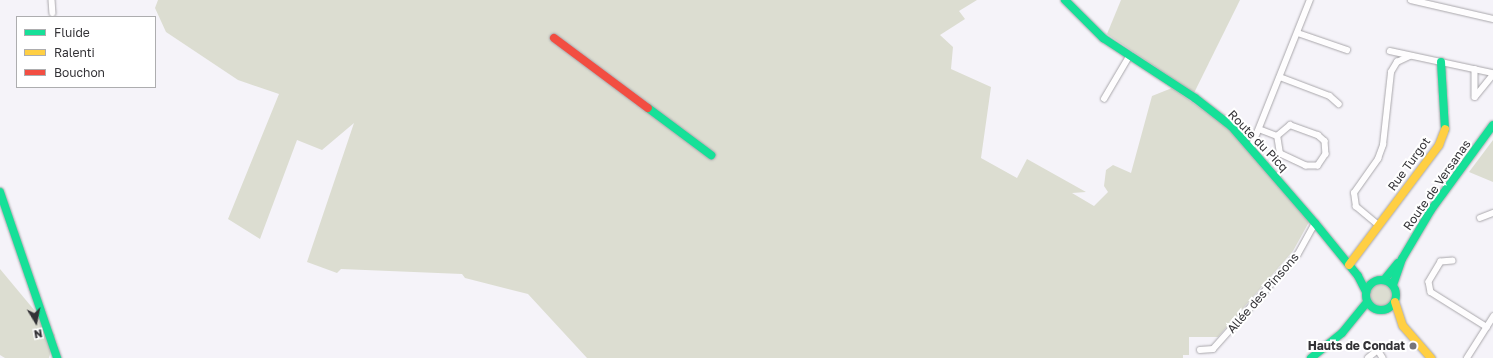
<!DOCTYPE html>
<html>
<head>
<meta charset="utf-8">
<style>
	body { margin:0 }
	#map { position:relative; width:1493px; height:358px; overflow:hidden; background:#f5f3f9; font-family:"Golos Text",sans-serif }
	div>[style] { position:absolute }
	.green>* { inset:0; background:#dcddd1 }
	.round { border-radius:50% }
	.roads { filter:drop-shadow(0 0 1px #a9a7ab) drop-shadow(0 0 1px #a9a7ab) }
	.street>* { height:5.5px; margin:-2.75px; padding:0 2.75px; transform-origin:2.75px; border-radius:2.75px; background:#fefdfe }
	.fast>* { height:8px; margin:-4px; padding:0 4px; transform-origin:4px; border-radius:4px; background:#16e098 }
	.fast>.ring { margin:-4px; padding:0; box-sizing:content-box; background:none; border:8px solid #16e098; border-radius:50% }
	.slow>* { height:8px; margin:-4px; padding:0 4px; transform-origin:4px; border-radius:4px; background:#ffcf43 }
	.jam>* { height:8px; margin:-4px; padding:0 4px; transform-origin:4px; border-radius:4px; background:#f24e42 }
	.dots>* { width:11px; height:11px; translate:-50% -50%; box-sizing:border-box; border:2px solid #fff; border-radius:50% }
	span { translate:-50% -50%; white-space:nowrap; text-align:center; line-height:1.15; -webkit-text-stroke:4px #fff; paint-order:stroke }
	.street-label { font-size:12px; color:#333236 }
	.poi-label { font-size:12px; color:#333236; font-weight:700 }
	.right { translate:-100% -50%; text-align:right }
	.legend { position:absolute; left:16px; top:16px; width:140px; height:72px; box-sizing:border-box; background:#fff; border:1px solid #adadaf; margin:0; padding:5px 7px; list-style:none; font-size:12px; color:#333236 }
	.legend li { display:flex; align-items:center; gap:8px; height:20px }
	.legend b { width:20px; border:1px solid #adadaf }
	.north { position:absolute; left:16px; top:302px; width:40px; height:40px; -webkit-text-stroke:3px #fff; paint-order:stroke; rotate:170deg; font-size:11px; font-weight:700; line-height:16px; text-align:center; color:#333236 }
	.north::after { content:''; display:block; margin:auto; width:14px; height:18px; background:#333236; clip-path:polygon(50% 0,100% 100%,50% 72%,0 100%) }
</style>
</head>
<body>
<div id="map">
	<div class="green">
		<i style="clip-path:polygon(158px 0,977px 0,959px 11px,965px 19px,940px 35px,953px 47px,951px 69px,991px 87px,981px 158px,1017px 178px,1027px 159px,1086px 192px,1072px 193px,1094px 206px,1108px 192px,1104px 186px,1106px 170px,1113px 165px,1131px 173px,1152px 96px,1172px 88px,1227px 127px,1309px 222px,1293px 251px,1218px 337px,1189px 337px,1189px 355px,1183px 355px,1183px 358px,587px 358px,528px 294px,465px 278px,462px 274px,341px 269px,337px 273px,307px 262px,354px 123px,322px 150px,297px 140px,260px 239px,228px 219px,279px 94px,238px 80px,166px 32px,155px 8px)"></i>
		<i style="clip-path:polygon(1121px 0,1240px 0,1194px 93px,1107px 34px)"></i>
		<i style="clip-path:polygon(1493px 140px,1493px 182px,1469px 172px)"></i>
		<i style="clip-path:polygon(0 269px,55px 335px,49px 358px,5px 358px,0 355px)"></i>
		<i class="round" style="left:1370px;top:284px;width:22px;height:22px"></i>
	</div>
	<div class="roads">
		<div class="street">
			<i style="left:52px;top:0;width:13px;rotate:86deg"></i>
			<i style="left:1411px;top:0;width:84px;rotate:13deg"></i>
			<i style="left:1298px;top:33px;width:52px;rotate:19.1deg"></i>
			<i style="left:1390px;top:51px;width:105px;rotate:12.1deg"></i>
			<i style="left:1475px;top:69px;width:28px;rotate:90deg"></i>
			<i style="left:1475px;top:97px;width:28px;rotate:-51deg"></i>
			<i style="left:1280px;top:77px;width:53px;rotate:20.8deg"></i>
			<i style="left:1330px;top:96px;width:12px;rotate:42deg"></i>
			<i style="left:1104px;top:99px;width:51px;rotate:-59.4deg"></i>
			<i style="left:1290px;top:125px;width:30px;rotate:20deg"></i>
			<i style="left:1318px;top:135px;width:9px;rotate:41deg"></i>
			<i style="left:1325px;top:141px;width:13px;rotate:86deg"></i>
			<i style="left:1326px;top:154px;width:14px;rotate:124deg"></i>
			<i style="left:1318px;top:166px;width:12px;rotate:180deg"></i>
			<i style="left:1306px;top:166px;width:29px;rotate:-155deg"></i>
			<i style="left:1280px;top:154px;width:18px;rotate:-99deg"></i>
			<i style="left:1277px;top:136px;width:17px;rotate:-40deg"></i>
			<i style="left:1259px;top:129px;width:19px;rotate:21deg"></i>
			<i style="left:1251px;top:148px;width:159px;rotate:-68.3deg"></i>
			<i style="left:1480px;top:218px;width:14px;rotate:-21deg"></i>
			<i style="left:1379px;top:226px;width:30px;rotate:-140deg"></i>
			<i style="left:1356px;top:207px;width:14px;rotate:-98deg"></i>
			<i style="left:1354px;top:193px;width:42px;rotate:-54.8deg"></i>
			<i style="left:1378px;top:159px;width:15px;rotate:-70deg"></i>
			<i style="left:1383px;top:145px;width:73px;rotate:-83.7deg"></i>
			<i style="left:1391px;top:72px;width:12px;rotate:-59deg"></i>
			<i style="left:1397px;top:62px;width:14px;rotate:-25deg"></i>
			<i style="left:1453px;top:261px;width:12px;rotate:175deg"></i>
			<i style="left:1441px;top:262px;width:23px;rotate:121deg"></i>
			<i style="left:1429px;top:282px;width:10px;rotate:79deg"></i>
			<i style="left:1431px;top:292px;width:66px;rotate:32deg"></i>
			<i style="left:1200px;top:350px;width:13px;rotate:-4deg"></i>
			<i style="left:1213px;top:349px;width:127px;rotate:-48.2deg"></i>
			<i style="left:1298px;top:254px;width:35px;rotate:-61deg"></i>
			<i style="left:1368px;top:358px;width:13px;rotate:-39deg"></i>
			<i style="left:1378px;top:350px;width:9px;rotate:58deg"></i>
			<i style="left:1467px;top:358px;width:49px;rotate:-57.6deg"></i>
		</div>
		<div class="fast">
			<i style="left:1065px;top:0;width:54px;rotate:45deg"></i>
			<i style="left:1103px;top:38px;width:110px;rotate:33.1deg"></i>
			<i style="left:1195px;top:98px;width:46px;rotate:37.9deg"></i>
			<i style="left:1231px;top:126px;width:128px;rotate:49.1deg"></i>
			<i style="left:1315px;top:223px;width:68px;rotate:50.9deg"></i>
			<i style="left:1358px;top:276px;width:18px;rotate:63deg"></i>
			<i style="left:1441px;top:62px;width:67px;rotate:86.6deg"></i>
			<i style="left:648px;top:108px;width:79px;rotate:36.7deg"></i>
			<i style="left:0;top:192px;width:176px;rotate:71deg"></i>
			<i class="ring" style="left:1366px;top:280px;width:22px;height:22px"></i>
			<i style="left:1384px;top:280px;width:22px;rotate:-51deg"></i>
			<i style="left:1393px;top:285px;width:28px;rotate:-71deg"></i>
			<i style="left:1402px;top:259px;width:57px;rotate:-59.4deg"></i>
			<i style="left:1431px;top:210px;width:105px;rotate:-53.9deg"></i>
			<i style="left:1311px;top:358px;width:40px;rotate:-39deg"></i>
			<i style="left:1342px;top:333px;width:40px;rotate:-51deg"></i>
		</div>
		<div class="slow">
			<i style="left:1349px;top:265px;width:150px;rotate:-53.1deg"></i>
			<i style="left:1439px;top:145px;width:17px;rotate:-69deg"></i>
			<i style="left:1395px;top:302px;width:25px;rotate:72deg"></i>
			<i style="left:1403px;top:326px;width:43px;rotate:48.8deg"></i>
		</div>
		<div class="jam">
			<i style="left:554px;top:38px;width:117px;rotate:36.7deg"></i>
		</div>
	</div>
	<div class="dots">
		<i style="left:1413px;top:346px;background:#77767a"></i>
	</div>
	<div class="street-label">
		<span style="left:1258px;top:141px;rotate:46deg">Route du Picq</span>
		<span style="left:1409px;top:164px;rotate:-54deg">Rue Turgot</span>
		<span style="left:1437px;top:185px;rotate:-55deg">Route de Versanas</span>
		<span style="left:1263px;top:293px;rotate:-49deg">Allée des Pinsons</span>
	</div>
	<div class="poi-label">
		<span class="right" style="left:1405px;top:346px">Hauts de Condat</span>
	</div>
	<ul class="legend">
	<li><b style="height:5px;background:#16e098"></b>Fluide</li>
	<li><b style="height:5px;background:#ffcf43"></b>Ralenti</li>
	<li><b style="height:5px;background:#f24e42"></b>Bouchon</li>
	</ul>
	<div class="north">N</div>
</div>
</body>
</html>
